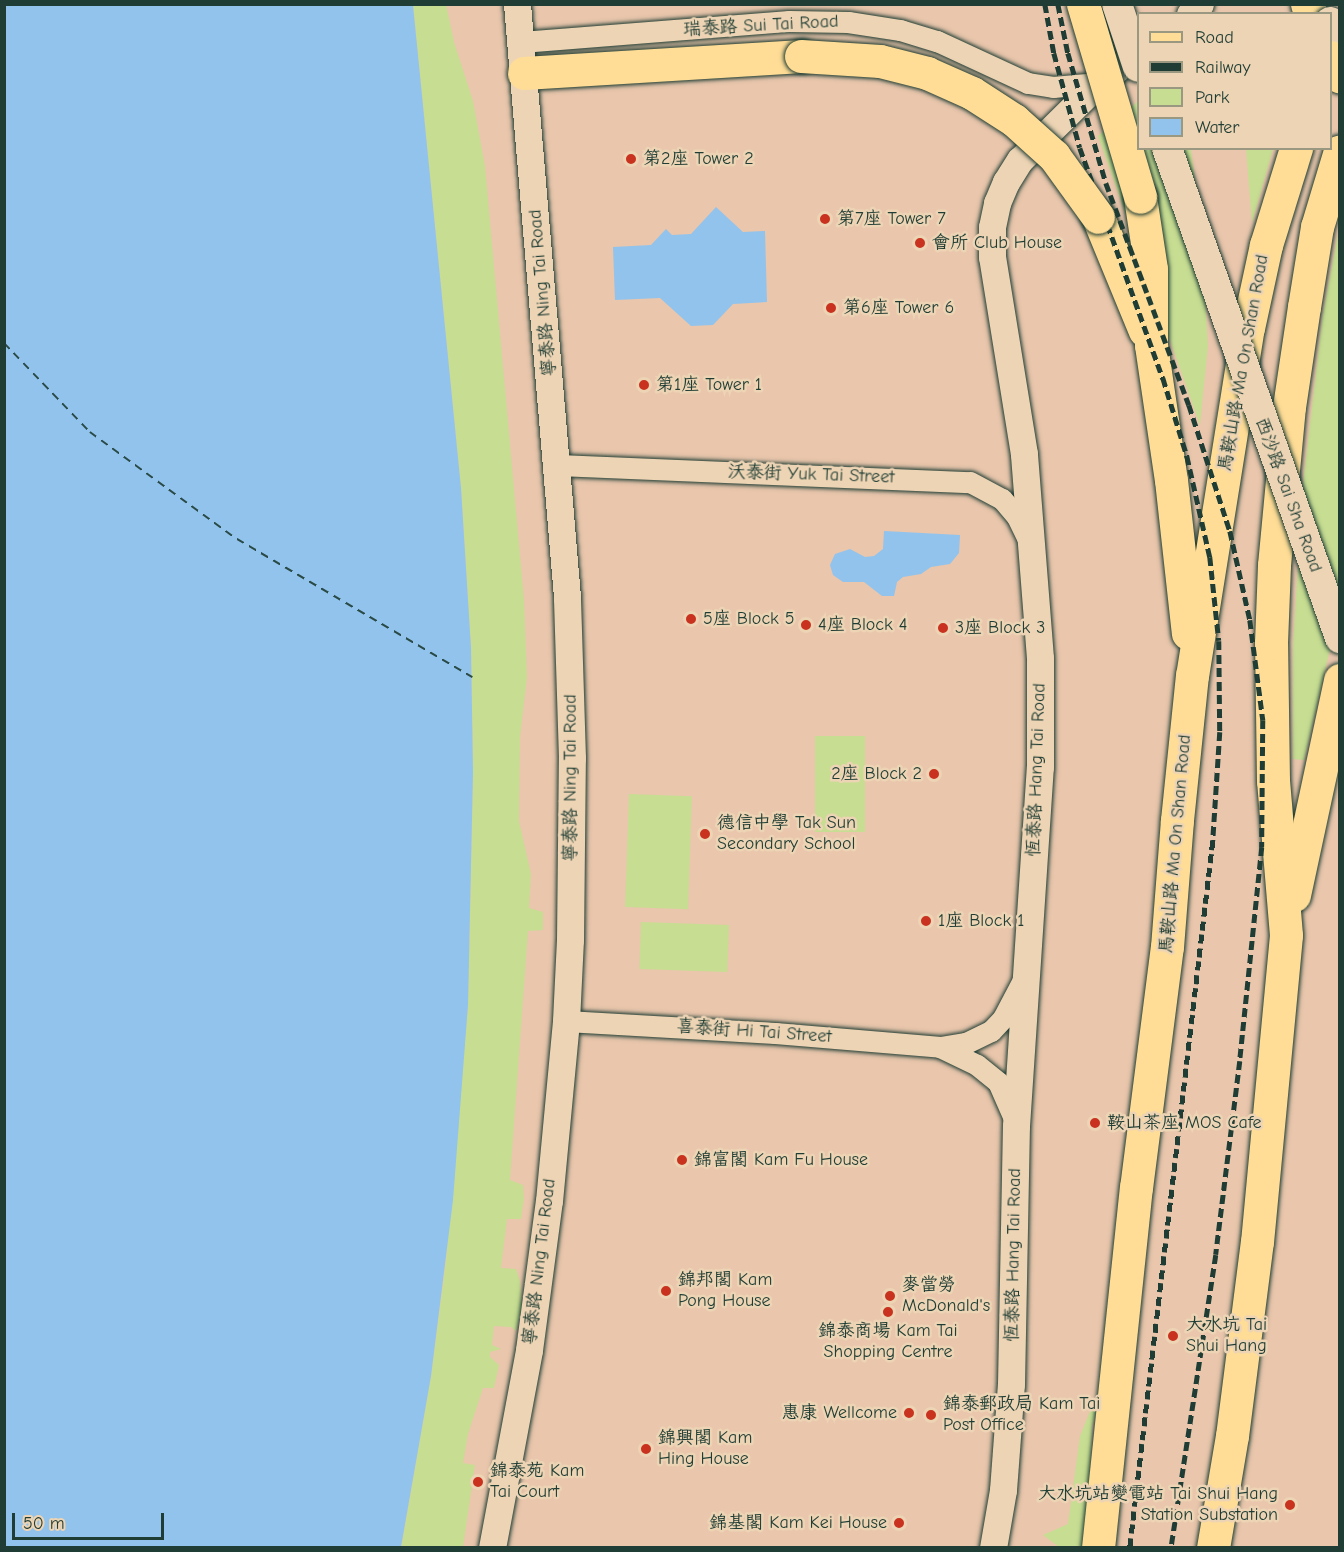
<!DOCTYPE html>
<html>
<head>
<meta charset="utf-8">
<style>
	body { margin:0 }
	#map { position:relative; width:1344px; height:1552px; overflow:hidden; background:#e9c6ac; font-family:"Comic Neue","LXGW WenKai TC",sans-serif }
	div>[style] { position:absolute }
	.green>* { inset:0; background:#c7dd92; transform-origin:0 0 }
	.water>* { inset:0; background:#91c3ed }
	.ferry>* { height:1.5px; margin-top:-0.75px; transform-origin:0; background:repeating-linear-gradient(90deg,#2a4a46 0 8px,transparent 0 14px) }
	.roads { filter:drop-shadow(0 0 2px #1f3d34) drop-shadow(0 0 2px #1f3d34) }
	.minor>* { height:21px; margin:-10.5px; padding:0 10.5px; transform-origin:10.5px; border-radius:10.5px; background:#edd4b4 }
	.tertiary>* { height:27px; margin:-13.5px; padding:0 13.5px; transform-origin:13.5px; border-radius:13.5px; background:#edd4b4 }
	.primary>* { height:33px; margin:-16.5px; padding:0 16.5px; transform-origin:16.5px; border-radius:16.5px; background:#ffdd96 }
	.motorway>* { height:33px; margin:-16.5px; padding:0 16.5px; transform-origin:16.5px; border-radius:16.5px; background:#ffdd96 }
	.rail>* { height:4.5px; margin-top:-2.25px; transform-origin:0; background:repeating-linear-gradient(90deg,#1f3d34 0 9px,transparent 0 13.5px) }
	.bridges { filter:drop-shadow(0 0 2px #1f3d34) drop-shadow(0 0 2px #1f3d34) }
	.secondary-bridge>* { height:30px; margin:-15px; padding:0 15px; transform-origin:15px; border-radius:15px; background:#edd4b4 }
	.primary-bridge>* { height:33px; margin:-16.5px; padding:0 16.5px; transform-origin:16.5px; border-radius:16.5px; background:#ffdd96 }
	.motorway-bridge>* { height:33px; margin:-16.5px; padding:0 16.5px; transform-origin:16.5px; border-radius:16.5px; background:#ffdd96 }
	.dots>* { width:16px; height:16px; translate:-50% -50%; box-sizing:border-box; border:3px solid #edd4b4; border-radius:50% }
	span { translate:-50% -50%; white-space:nowrap; text-align:center; line-height:1.15; -webkit-text-stroke:5px #edd4b4; paint-order:stroke }
	.street-label { font-size:18px; color:#1f3d34 }
	.poi-label { font-size:18px; color:#1f3d34 }
	.left { translate:0 -50%; text-align:left }
	.right { translate:-100% -50%; text-align:right }
	.frame { position:absolute; inset:0; border:6px solid #1f3d34; pointer-events:none }
	.legend { position:absolute; left:1137px; top:12px; width:195px; height:138px; box-sizing:border-box; background:#edd4b4; border:2px solid #9b9881; margin:0; padding:8px 10px; list-style:none; font-size:18px; color:#1f3d34 }
	.legend li { display:flex; align-items:center; gap:12px; height:30px }
	.legend b { width:30px; border:2px solid #9b9881 }
	.scale { position:absolute; left:12px; top:1513px; width:152px; height:27px; box-sizing:border-box; border:3px solid #1f3d34; border-top:0; padding-left:8px; font-size:18px; line-height:21px; white-space:nowrap; color:#1f3d34; -webkit-text-stroke:4px #edd4b4; paint-order:stroke }
</style>
</head>
<body>
<div id="map">
	<div class="green">
		<i style="clip-path:polygon(446px 4px,454px 42px,473px 101px,485px 166px,524px 600px,527px 677px,520px 737px,519px 821px,531px 874px,529px 908px,543px 912px,543px 930px,528px 931px,510px 1180px,523px 1185px,524px 1199px,521px 1219px,507px 1219px,501px 1268px,516px 1269px,520px 1281px,522px 1308px,516px 1331px,511px 1327px,494px 1326px,492px 1345px,501px 1349px,490px 1352px,490px 1357px,499px 1365px,494px 1388px,483px 1388px,468px 1434px,463px 1463px,475px 1465px,463px 1547px,401px 1548px,431px 1376px,446px 1260px,468px 1005px,473px 772px,471px 648px,461px 488px,413px 5px)"></i>
		<i style="clip-path:polygon(1138px 101px,1138px 148px,1191px 149px,1201px 226px,1208px 346px,1200px 425px,1098px 136px)"></i>
		<i style="clip-path:polygon(1246px 149px,1273px 149px,1252px 223px)"></i>
		<i style="clip-path:polygon(1339px 229px,1339px 611px,1304px 760px,1293px 759px,1293px 646px,1303px 484px,1323px 314px)"></i>
		<i style="left:815px;top:736px;width:50px;height:96px"></i>
		<i style="left:629px;top:794px;width:63px;height:113px;rotate:2deg"></i>
		<i style="left:641px;top:922px;width:88px;height:47px;rotate:2deg"></i>
		<i style="clip-path:polygon(1093px 1404px,1098px 1407px,1092px 1426px,1089px 1496px,1082px 1547px,1059px 1547px,1043px 1535px,1068px 1524px,1080px 1436px)"></i>
	</div>
	<div class="water">
		<i style="clip-path:polygon(5px 4px,413px 5px,461px 488px,471px 648px,473px 772px,468px 1005px,453px 1200px,431px 1376px,401px 1547px,5px 1547px)"></i>
		<i style="clip-path:polygon(716px 207px,743px 232px,765px 231px,767px 302px,733px 304px,713px 325px,691px 326px,660px 298px,615px 300px,613px 247px,651px 245px,666px 229px,672px 235px,691px 234px)"></i>
		<i style="clip-path:polygon(884px 531px,960px 535px,959px 553px,950px 564px,931px 567px,921px 574px,903px 577px,897px 582px,894px 596px,882px 596px,864px 582px,843px 582px,833px 575px,830px 565px,835px 554px,850px 549px,865px 557px,874px 556px,883px 549px)"></i>
	</div>
	<div class="ferry">
		<i style="left:4px;top:343px;width:124px;rotate:46deg"></i>
		<i style="left:90px;top:432px;width:182px;rotate:36.1deg"></i>
		<i style="left:237px;top:539px;width:273px;rotate:30.4deg"></i>
	</div>
	<div class="roads">
		<div class="minor">
			<i style="left:521px;top:42px;width:269px;rotate:-4.5deg"></i>
			<i style="left:789px;top:21px;width:59px;rotate:1deg"></i>
			<i style="left:848px;top:22px;width:53px;rotate:8.7deg"></i>
			<i style="left:900px;top:30px;width:39px;rotate:17deg"></i>
			<i style="left:937px;top:41px;width:100px;rotate:24.8deg"></i>
			<i style="left:1028px;top:83px;width:25px;rotate:9deg"></i>
			<i style="left:1053px;top:87px;width:45px;rotate:-5.1deg"></i>
			<i style="left:558px;top:465px;width:412px;rotate:2.4deg"></i>
			<i style="left:970px;top:482px;width:36px;rotate:28deg"></i>
			<i style="left:1002px;top:499px;width:23px;rotate:50deg"></i>
			<i style="left:1017px;top:517px;width:25px;rotate:64deg"></i>
			<i style="left:566px;top:1021px;width:209px;rotate:3.3deg"></i>
			<i style="left:775px;top:1033px;width:166px;rotate:4.8deg"></i>
			<i style="left:940px;top:1047px;width:26px;rotate:-9deg"></i>
			<i style="left:966px;top:1043px;width:28px;rotate:-26deg"></i>
			<i style="left:991px;top:1031px;width:18px;rotate:-47deg"></i>
			<i style="left:1003px;top:1018px;width:45px;rotate:-62.3deg"></i>
			<i style="left:940px;top:1047px;width:41px;rotate:25.9deg"></i>
			<i style="left:977px;top:1065px;width:27px;rotate:39deg"></i>
			<i style="left:998px;top:1082px;width:43px;rotate:66.4deg"></i>
		</div>
		<div class="tertiary">
			<i style="left:1190px;top:14px;width:14px;rotate:-45deg"></i>
			<i style="left:492px;top:1548px;width:201px;rotate:-79.4deg"></i>
			<i style="left:529px;top:1350px;width:150px;rotate:-82.4deg"></i>
			<i style="left:549px;top:1201px;width:181px;rotate:-84.6deg"></i>
			<i style="left:566px;top:1021px;width:81px;rotate:-87.2deg"></i>
			<i style="left:570px;top:940px;width:182px;rotate:-89.4deg"></i>
			<i style="left:572px;top:758px;width:161px;rotate:-91.8deg"></i>
			<i style="left:567px;top:597px;width:595px;rotate:-94.82deg"></i>
			<i style="left:993px;top:1548px;width:59px;rotate:-80.2deg"></i>
			<i style="left:1003px;top:1490px;width:106px;rotate:-85.7deg"></i>
			<i style="left:1011px;top:1384px;width:258px;rotate:-88.9deg"></i>
			<i style="left:1016px;top:1126px;width:360px;rotate:-86.2deg"></i>
			<i style="left:1040px;top:767px;width:109px;rotate:-90deg"></i>
			<i style="left:1040px;top:658px;width:205px;rotate:-94.5deg"></i>
			<i style="left:1024px;top:454px;width:200px;rotate:-99.2deg"></i>
			<i style="left:992px;top:257px;width:30px;rotate:-90deg"></i>
			<i style="left:992px;top:227px;width:25px;rotate:-78deg"></i>
			<i style="left:997px;top:203px;width:23px;rotate:-67deg"></i>
			<i style="left:1006px;top:182px;width:26px;rotate:-58deg"></i>
			<i style="left:1020px;top:160px;width:110px;rotate:-44.6deg"></i>
			<i style="left:1098px;top:83px;width:50px;rotate:-36.9deg"></i>
		</div>
		<div class="primary">
			<i style="left:524px;top:73px;width:278px;rotate:-3.5deg"></i>
			<i style="left:1140px;top:197px;width:73px;rotate:81.3deg"></i>
			<i style="left:1151px;top:269px;width:76px;rotate:90deg"></i>
			<i style="left:1151px;top:345px;width:136px;rotate:81.6deg"></i>
			<i style="left:1171px;top:480px;width:154px;rotate:83.7deg"></i>
			<i style="left:1098px;top:217px;width:123px;rotate:67.6deg"></i>
			<i style="left:1098px;top:1548px;width:362px;rotate:-84deg"></i>
			<i style="left:1136px;top:1188px;width:243px;rotate:-82.7deg"></i>
			<i style="left:1167px;top:947px;width:127px;rotate:-85.5deg"></i>
			<i style="left:1177px;top:820px;width:145px;rotate:-84.1deg"></i>
			<i style="left:1192px;top:676px;width:352px;rotate:-80.9deg"></i>
			<i style="left:1248px;top:328px;width:85px;rotate:-77.8deg"></i>
			<i style="left:1266px;top:245px;width:102px;rotate:-72.8deg"></i>
		</div>
		<div class="motorway">
			<i style="left:1307px;top:4px;width:11px;rotate:68deg"></i>
			<i style="left:1294px;top:895px;width:220px;rotate:-77.9deg"></i>
			<i style="left:1213px;top:1548px;width:114px;rotate:-80.4deg"></i>
			<i style="left:1232px;top:1436px;width:196px;rotate:-82.7deg"></i>
			<i style="left:1257px;top:1242px;width:308px;rotate:-84.6deg"></i>
			<i style="left:1286px;top:935px;width:155px;rotate:-94.8deg"></i>
			<i style="left:1273px;top:781px;width:138px;rotate:-90.8deg"></i>
			<i style="left:1271px;top:643px;width:78px;rotate:-87.8deg"></i>
			<i style="left:1274px;top:565px;width:159px;rotate:-84.6deg"></i>
			<i style="left:1289px;top:407px;width:101px;rotate:-81.5deg"></i>
			<i style="left:1304px;top:307px;width:81px;rotate:-80.8deg"></i>
			<i style="left:1317px;top:227px;width:79px;rotate:-73.2deg"></i>
		</div>
	</div>
	<div class="rail">
		<i style="left:1045px;top:4px;width:50px;rotate:79.6deg"></i>
		<i style="left:1054px;top:53px;width:98px;rotate:74.7deg"></i>
		<i style="left:1080px;top:148px;width:245px;rotate:70.2deg"></i>
		<i style="left:1163px;top:378px;width:82px;rotate:72.9deg"></i>
		<i style="left:1187px;top:456px;width:104px;rotate:77.2deg"></i>
		<i style="left:1210px;top:557px;width:84px;rotate:83.9deg"></i>
		<i style="left:1219px;top:641px;width:91px;rotate:89.4deg"></i>
		<i style="left:1220px;top:732px;width:109px;rotate:93.7deg"></i>
		<i style="left:1213px;top:841px;width:712px;rotate:96.7deg"></i>
		<i style="left:1058px;top:4px;width:50px;rotate:78.5deg"></i>
		<i style="left:1068px;top:53px;width:135px;rotate:73.7deg"></i>
		<i style="left:1106px;top:183px;width:237px;rotate:69.5deg"></i>
		<i style="left:1189px;top:405px;width:133px;rotate:72deg"></i>
		<i style="left:1230px;top:531px;width:91px;rotate:77.3deg"></i>
		<i style="left:1250px;top:620px;width:101px;rotate:82.6deg"></i>
		<i style="left:1263px;top:720px;width:127px;rotate:90.5deg"></i>
		<i style="left:1262px;top:847px;width:215px;rotate:95.9deg"></i>
		<i style="left:1240px;top:1061px;width:195px;rotate:97.1deg"></i>
		<i style="left:1216px;top:1255px;width:296px;rotate:98.7deg"></i>
	</div>
	<div class="bridges">
		<div class="secondary-bridge">
			<i style="left:1117px;top:4px;width:66px;rotate:71.6deg"></i>
			<i style="left:1330px;top:22px;width:16px;rotate:52deg"></i>
			<i style="left:1167px;top:148px;width:520px;rotate:70.55deg"></i>
		</div>
		<div class="primary-bridge">
			<i style="left:1083px;top:4px;width:201px;rotate:73.5deg"></i>
			<i style="left:801px;top:56px;width:79px;rotate:3.6deg"></i>
			<i style="left:880px;top:61px;width:49px;rotate:14.3deg"></i>
			<i style="left:927px;top:73px;width:49px;rotate:24deg"></i>
			<i style="left:972px;top:93px;width:50px;rotate:32.7deg"></i>
			<i style="left:1014px;top:120px;width:54px;rotate:42deg"></i>
			<i style="left:1054px;top:156px;width:75px;rotate:54.2deg"></i>
		</div>
		<div class="motorway-bridge">
			<i style="left:1330px;top:57px;width:22px;rotate:63deg"></i>
		</div>
	</div>
	<div class="dots">
		<i style="left:631px;top:159px;background:#c8321e"></i>
		<i style="left:825px;top:219px;background:#c8321e"></i>
		<i style="left:920px;top:243px;background:#c8321e"></i>
		<i style="left:831px;top:308px;background:#c8321e"></i>
		<i style="left:644px;top:385px;background:#c8321e"></i>
		<i style="left:691px;top:619px;background:#c8321e"></i>
		<i style="left:806px;top:625px;background:#c8321e"></i>
		<i style="left:943px;top:628px;background:#c8321e"></i>
		<i style="left:934px;top:774px;background:#c8321e"></i>
		<i style="left:705px;top:834px;background:#c8321e"></i>
		<i style="left:926px;top:921px;background:#c8321e"></i>
		<i style="left:1095px;top:1123px;background:#c8321e"></i>
		<i style="left:682px;top:1160px;background:#c8321e"></i>
		<i style="left:666px;top:1291px;background:#c8321e"></i>
		<i style="left:890px;top:1296px;background:#c8321e"></i>
		<i style="left:888px;top:1312px;background:#c8321e"></i>
		<i style="left:1173px;top:1336px;background:#c8321e"></i>
		<i style="left:909px;top:1413px;background:#c8321e"></i>
		<i style="left:931px;top:1415px;background:#c8321e"></i>
		<i style="left:646px;top:1449px;background:#c8321e"></i>
		<i style="left:478px;top:1482px;background:#c8321e"></i>
		<i style="left:1290px;top:1505px;background:#c8321e"></i>
		<i style="left:899px;top:1523px;background:#c8321e"></i>
	</div>
	<div class="street-label">
		<span style="left:761px;top:26px;rotate:-3deg">瑞泰路 Sui Tai Road</span>
		<span style="left:543px;top:293px;rotate:-95deg">寧泰路 Ning Tai Road</span>
		<span style="left:1244px;top:363px;rotate:-80deg">馬鞍山路 Ma On Shan Road</span>
		<span style="left:811px;top:475px;rotate:2deg">沃泰街 Yuk Tai Street</span>
		<span style="left:1288px;top:495px;rotate:70deg">西沙路 Sai Sha Road</span>
		<span style="left:1037px;top:770px;rotate:-88deg">恆泰路 Hang Tai Road</span>
		<span style="left:571px;top:778px;rotate:-90deg">寧泰路 Ning Tai Road</span>
		<span style="left:1176px;top:844px;rotate:-85deg">馬鞍山路 Ma On Shan Road</span>
		<span style="left:754px;top:1032px;rotate:4deg">喜泰街 Hi Tai Street</span>
		<span style="left:1014px;top:1255px;rotate:-89deg">恆泰路 Hang Tai Road</span>
		<span style="left:540px;top:1262px;rotate:-83deg">寧泰路 Ning Tai Road</span>
	</div>
	<div class="poi-label">
		<span class="left" style="left:643px;top:159px">第2座 Tower 2</span>
		<span class="left" style="left:837px;top:219px">第7座 Tower 7</span>
		<span class="left" style="left:932px;top:243px">會所 Club House</span>
		<span class="left" style="left:843px;top:308px">第6座 Tower 6</span>
		<span class="left" style="left:656px;top:385px">第1座 Tower 1</span>
		<span class="left" style="left:703px;top:619px">5座 Block 5</span>
		<span class="left" style="left:818px;top:625px">4座 Block 4</span>
		<span class="left" style="left:955px;top:628px">3座 Block 3</span>
		<span class="right" style="left:922px;top:774px">2座 Block 2</span>
		<span class="left" style="left:717px;top:834px">德信中學 Tak Sun<br>Secondary School</span>
		<span class="left" style="left:938px;top:921px">1座 Block 1</span>
		<span class="left" style="left:1107px;top:1123px">鞍山茶座 MOS Cafe</span>
		<span class="left" style="left:694px;top:1160px">錦富閣 Kam Fu House</span>
		<span class="left" style="left:678px;top:1291px">錦邦閣 Kam<br>Pong House</span>
		<span class="left" style="left:902px;top:1296px">麥當勞<br>McDonald's</span>
		<span class="left" style="left:1186px;top:1336px">大水坑 Tai<br>Shui Hang</span>
		<span style="left:888px;top:1342px">錦泰商場 Kam Tai<br>Shopping Centre</span>
		<span class="left" style="left:943px;top:1415px">錦泰郵政局 Kam Tai<br>Post Office</span>
		<span class="right" style="left:897px;top:1413px">惠康 Wellcome</span>
		<span class="left" style="left:658px;top:1449px">錦興閣 Kam<br>Hing House</span>
		<span class="left" style="left:490px;top:1482px">錦泰苑 Kam<br>Tai Court</span>
		<span class="right" style="left:1278px;top:1505px">大水坑站變電站 Tai Shui Hang<br>Station Substation</span>
		<span class="right" style="left:887px;top:1523px">錦基閣 Kam Kei House</span>
	</div>
	<div class="frame"></div>
	<ul class="legend">
	<li><b style="height:8px;background:#ffdd96"></b>Road</li>
	<li><b style="height:8px;background:#1f3d34"></b>Railway</li>
	<li><b style="height:16px;background:#c7dd92"></b>Park</li>
	<li><b style="height:16px;background:#91c3ed"></b>Water</li>
	</ul>
	<div class="scale">50 m</div>
</div>
</body>
</html>
